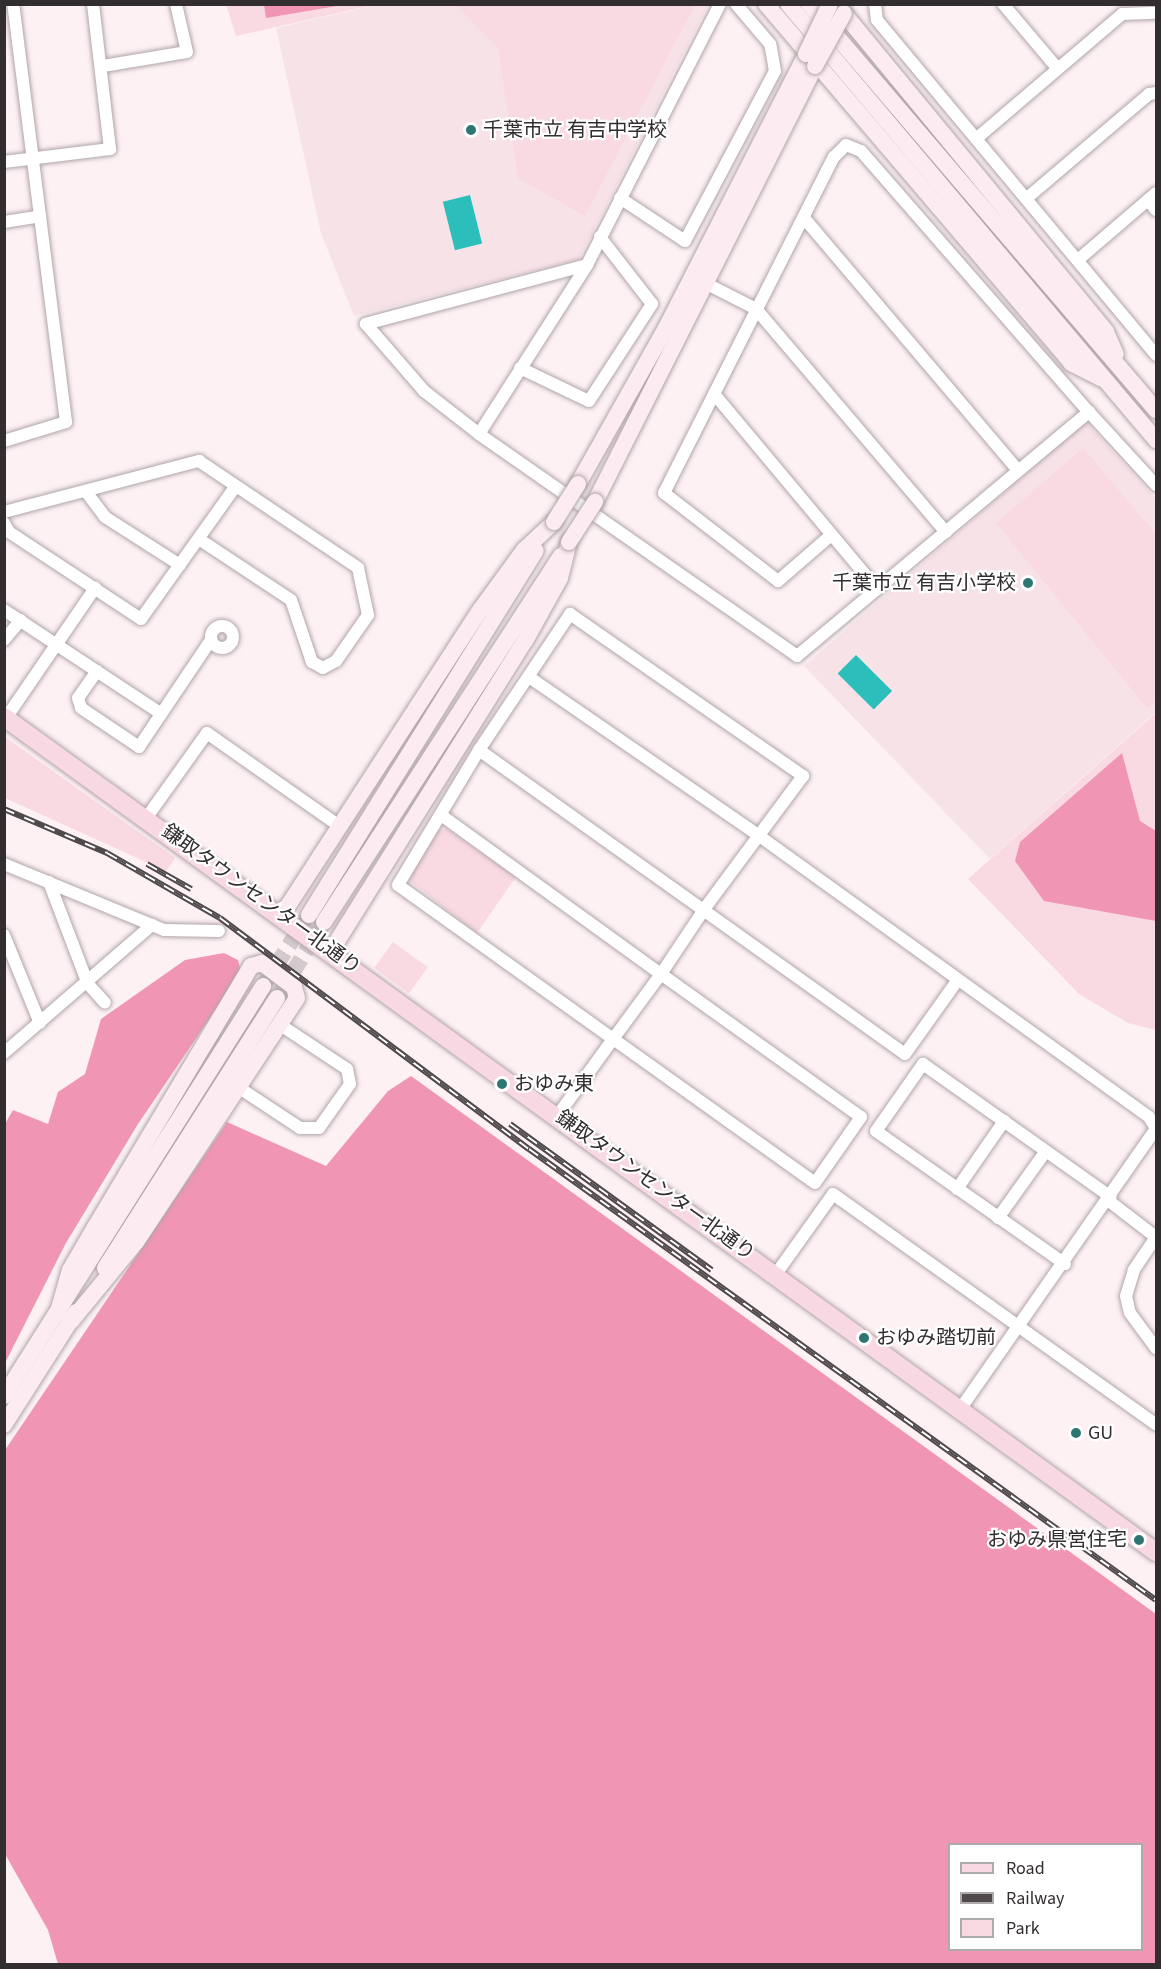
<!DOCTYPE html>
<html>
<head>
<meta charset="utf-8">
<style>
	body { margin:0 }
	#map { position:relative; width:1161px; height:1969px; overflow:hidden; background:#fdf1f4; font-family:"Source Sans 3","Noto Sans JP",sans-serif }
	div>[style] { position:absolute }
	.built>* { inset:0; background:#f7e2e8 }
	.green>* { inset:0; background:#f9d9e2; transform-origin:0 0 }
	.forest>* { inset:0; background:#f195b5 }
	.water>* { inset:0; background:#2bbeba; transform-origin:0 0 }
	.secondary-tunnel>* { height:16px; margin-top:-8px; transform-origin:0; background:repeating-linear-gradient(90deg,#d4cacd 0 16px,transparent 0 24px) }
	.roads { filter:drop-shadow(0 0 2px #b0a5a8) drop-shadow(0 0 2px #b0a5a8) }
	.street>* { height:12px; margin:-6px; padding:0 6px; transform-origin:6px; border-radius:6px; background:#fff }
	.street>.ring { margin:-6px; padding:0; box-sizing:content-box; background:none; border:12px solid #fff; border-radius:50% }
	.secondary>* { height:16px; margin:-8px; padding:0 8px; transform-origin:8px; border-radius:8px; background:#fcecf1 }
	.primary>* { height:18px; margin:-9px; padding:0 9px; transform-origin:9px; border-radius:9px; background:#f8d9e3 }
	.rail>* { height:6px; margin-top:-3px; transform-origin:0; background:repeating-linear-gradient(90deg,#fff 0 11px,#4f494b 0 22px); box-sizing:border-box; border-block:2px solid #4f494b }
	.bridges { filter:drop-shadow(0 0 2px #b0a5a8) drop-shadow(0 0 2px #b0a5a8) }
	.secondary-bridge>* { height:16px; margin:-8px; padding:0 8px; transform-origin:8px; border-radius:8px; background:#fcecf1 }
	.dots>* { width:16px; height:16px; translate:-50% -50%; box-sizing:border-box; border:3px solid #fff; border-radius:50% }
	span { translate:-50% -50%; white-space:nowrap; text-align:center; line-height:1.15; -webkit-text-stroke:4.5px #fff; paint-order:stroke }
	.poi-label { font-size:20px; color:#322d2f }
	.left { translate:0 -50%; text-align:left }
	.right { translate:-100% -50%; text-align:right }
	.street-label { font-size:20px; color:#322d2f }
	.frame { position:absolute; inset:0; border:6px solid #322d2f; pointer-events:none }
	.legend { position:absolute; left:948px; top:1843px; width:195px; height:108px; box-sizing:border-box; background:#fff; border:2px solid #adabac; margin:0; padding:8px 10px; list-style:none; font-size:18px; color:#322d2f }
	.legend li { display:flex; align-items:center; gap:12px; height:30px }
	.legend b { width:30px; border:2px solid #adabac }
</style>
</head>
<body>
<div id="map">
	<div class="built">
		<i style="clip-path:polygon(379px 4px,708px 5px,579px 259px,354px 316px,321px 233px,276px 28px)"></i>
		<i style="clip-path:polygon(1086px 422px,1156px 499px,1156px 712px,990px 859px,804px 666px)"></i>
	</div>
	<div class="green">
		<i style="clip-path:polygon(226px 4px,373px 5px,236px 36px)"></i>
		<i style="clip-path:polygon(456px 5px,695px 5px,585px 216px,518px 178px,498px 48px)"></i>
		<i style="clip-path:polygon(1083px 448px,1156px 534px,1156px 701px,1147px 708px,996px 523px)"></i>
		<i style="clip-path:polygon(1156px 713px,1156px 1030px,1128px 1023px,1079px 994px,968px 879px)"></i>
		<i style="clip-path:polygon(5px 737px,175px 858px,166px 871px,5px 798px)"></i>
		<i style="clip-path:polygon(447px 829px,516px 877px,477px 933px,407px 879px,438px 830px)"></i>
		<i style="left:393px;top:942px;width:43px;height:32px;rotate:36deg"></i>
	</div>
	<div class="forest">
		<i style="clip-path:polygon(264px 4px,343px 4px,343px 5px,266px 18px)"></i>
		<i style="clip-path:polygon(1122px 753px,1140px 821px,1156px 831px,1156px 921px,1044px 901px,1015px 861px,1020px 842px)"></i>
		<i style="clip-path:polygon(224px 953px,238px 960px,241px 972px,138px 1124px,66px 1243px,5px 1363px,5px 1124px,13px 1110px,48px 1124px,58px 1092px,85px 1074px,101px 1019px,185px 960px)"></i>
		<i style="clip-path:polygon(evenodd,411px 1076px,1156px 1614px,1156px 1964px,58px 1964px,48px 1930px,5px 1854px,5px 1450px,227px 1122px,326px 1166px,388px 1091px,411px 1076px,1142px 1844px,1142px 1950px,950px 1950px,950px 1844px,1142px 1844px)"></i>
	</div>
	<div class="water">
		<i style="left:470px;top:195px;width:50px;height:28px;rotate:76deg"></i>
		<i style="left:856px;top:655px;width:51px;height:26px;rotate:45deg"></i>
	</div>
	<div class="secondary-tunnel">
		<i style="left:263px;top:986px;width:80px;rotate:-57.3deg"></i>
		<i style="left:280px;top:993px;width:84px;rotate:-58.2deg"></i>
	</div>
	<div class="roads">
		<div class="street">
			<i style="left:875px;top:4px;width:16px;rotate:83deg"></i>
			<i style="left:877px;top:20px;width:436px;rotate:50.2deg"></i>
			<i style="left:1003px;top:4px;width:84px;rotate:49.8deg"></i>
			<i style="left:103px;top:66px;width:85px;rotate:-9.5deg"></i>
			<i style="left:187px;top:52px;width:49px;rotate:-102.9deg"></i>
			<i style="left:977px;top:138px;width:191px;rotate:-40.5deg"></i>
			<i style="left:1122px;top:14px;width:34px;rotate:-2deg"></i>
			<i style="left:4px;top:162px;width:107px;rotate:-7deg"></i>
			<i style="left:110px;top:149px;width:146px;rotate:-96.7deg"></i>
			<i style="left:620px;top:198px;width:78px;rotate:33.5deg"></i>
			<i style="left:685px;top:241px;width:192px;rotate:-62.1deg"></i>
			<i style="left:775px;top:71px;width:27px;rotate:-100deg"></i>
			<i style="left:770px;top:44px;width:52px;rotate:-130.4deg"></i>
			<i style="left:1027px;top:198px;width:160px;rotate:-40.4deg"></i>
			<i style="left:1149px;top:94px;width:7px;rotate:-8deg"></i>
			<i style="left:1148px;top:200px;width:13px;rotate:51deg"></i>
			<i style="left:804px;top:218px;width:328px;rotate:49.7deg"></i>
			<i style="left:4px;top:222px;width:33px;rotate:-9deg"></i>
			<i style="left:1079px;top:259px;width:101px;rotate:-40.6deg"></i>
			<i style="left:587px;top:265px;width:229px;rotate:165.1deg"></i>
			<i style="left:366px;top:324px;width:89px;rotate:49.1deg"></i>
			<i style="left:424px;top:391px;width:70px;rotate:38deg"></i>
			<i style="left:479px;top:434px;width:388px;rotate:34.9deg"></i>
			<i style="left:797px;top:656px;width:381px;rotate:-39.9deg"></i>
			<i style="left:1089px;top:412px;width:99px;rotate:47.5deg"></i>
			<i style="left:707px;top:284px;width:55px;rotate:27deg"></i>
			<i style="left:756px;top:309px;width:293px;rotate:49.6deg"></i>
			<i style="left:520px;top:368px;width:76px;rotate:25.6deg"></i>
			<i style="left:589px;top:401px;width:116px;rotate:-57deg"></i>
			<i style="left:652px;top:304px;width:85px;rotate:-127.8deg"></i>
			<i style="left:715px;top:395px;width:253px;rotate:50.1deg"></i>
			<i style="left:479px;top:434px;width:201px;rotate:-57.4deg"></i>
			<i style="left:587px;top:265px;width:293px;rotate:-63deg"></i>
			<i style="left:4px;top:441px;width:65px;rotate:-17deg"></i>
			<i style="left:66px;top:422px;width:421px;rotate:-97.2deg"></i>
			<i style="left:87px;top:493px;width:30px;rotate:53deg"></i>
			<i style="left:105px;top:517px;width:89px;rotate:32.6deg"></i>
			<i style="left:4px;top:512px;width:202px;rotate:-14.7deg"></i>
			<i style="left:199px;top:461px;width:192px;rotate:33.9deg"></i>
			<i style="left:358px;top:568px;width:48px;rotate:78deg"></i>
			<i style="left:368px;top:615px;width:56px;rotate:124.8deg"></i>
			<i style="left:336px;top:661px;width:15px;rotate:152deg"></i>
			<i style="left:323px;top:668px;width:13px;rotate:-151deg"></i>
			<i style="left:312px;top:662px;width:65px;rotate:-108.7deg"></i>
			<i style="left:291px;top:600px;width:110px;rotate:-146.5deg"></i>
			<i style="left:4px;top:523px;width:10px;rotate:61deg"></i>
			<i style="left:9px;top:532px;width:158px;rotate:33.4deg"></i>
			<i style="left:141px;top:619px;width:163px;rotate:-54.5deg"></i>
			<i style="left:830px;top:536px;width:69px;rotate:139.1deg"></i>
			<i style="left:778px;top:581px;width:144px;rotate:-142.3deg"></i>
			<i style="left:664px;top:493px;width:377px;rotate:-63.2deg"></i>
			<i style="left:834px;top:157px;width:17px;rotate:-45deg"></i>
			<i style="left:846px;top:145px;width:16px;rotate:22deg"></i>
			<i style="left:861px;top:151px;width:347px;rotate:48.9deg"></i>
			<i style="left:4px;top:610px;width:187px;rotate:33.4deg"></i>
			<i class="ring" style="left:211px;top:626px;width:10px;height:10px"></i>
			<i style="left:4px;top:640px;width:26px;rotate:-50deg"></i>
			<i style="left:97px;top:671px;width:33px;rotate:125deg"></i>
			<i style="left:78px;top:698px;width:10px;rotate:73deg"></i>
			<i style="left:81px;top:708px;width:70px;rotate:33.9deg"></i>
			<i style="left:139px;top:747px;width:129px;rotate:-56.1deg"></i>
			<i style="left:529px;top:677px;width:278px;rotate:34.6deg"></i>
			<i style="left:758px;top:835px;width:482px;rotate:35.8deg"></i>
			<i style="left:1149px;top:1117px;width:13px;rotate:58deg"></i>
			<i style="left:6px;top:718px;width:158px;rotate:-55.6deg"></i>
			<i style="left:479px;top:750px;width:523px;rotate:35.51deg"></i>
			<i style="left:905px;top:1054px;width:90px;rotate:-54.5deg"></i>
			<i style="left:441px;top:815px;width:271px;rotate:35.9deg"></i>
			<i style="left:661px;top:974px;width:246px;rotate:35.6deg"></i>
			<i style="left:861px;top:1117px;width:80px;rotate:124.9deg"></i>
			<i style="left:815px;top:1183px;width:248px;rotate:-144.5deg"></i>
			<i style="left:613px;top:1039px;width:264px;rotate:-144.4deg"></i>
			<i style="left:398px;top:885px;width:157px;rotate:-59deg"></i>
			<i style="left:479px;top:750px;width:164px;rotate:-56.2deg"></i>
			<i style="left:570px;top:614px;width:284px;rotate:34.8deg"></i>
			<i style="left:803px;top:776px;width:164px;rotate:126.6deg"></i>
			<i style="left:705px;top:908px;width:79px;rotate:123.7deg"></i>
			<i style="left:661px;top:974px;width:81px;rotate:126.4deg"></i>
			<i style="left:613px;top:1039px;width:94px;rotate:125.9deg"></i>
			<i style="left:147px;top:817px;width:103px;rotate:-54.5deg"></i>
			<i style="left:207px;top:733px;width:153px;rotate:35.1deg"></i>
			<i style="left:4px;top:864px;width:173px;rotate:22.4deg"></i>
			<i style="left:164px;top:930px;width:55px;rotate:1deg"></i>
			<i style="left:49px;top:882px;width:109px;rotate:69.1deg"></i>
			<i style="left:88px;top:984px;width:25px;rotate:48deg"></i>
			<i style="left:4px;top:935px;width:95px;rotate:67.8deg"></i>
			<i style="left:4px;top:1053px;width:196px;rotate:-40.9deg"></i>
			<i style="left:238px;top:1087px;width:74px;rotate:33.5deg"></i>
			<i style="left:300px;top:1128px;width:19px"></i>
			<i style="left:319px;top:1128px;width:54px;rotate:-54.8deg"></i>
			<i style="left:350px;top:1084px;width:15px;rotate:-101deg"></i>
			<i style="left:347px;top:1069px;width:82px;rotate:-146.5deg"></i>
			<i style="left:957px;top:1189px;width:83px;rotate:-55.3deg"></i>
			<i style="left:1109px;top:1201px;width:59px;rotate:37.5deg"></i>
			<i style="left:998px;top:1218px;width:82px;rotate:-54.4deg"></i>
			<i style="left:1156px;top:1237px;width:40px;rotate:124deg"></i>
			<i style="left:1134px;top:1270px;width:27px;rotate:107deg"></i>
			<i style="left:1126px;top:1296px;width:17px;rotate:77deg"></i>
			<i style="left:1130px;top:1313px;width:44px;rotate:53.4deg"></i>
			<i style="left:1065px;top:1264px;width:231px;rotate:-144.9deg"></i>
			<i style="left:876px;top:1131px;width:82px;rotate:-55deg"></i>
			<i style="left:923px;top:1064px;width:230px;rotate:35.3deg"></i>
			<i style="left:776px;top:1274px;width:98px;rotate:-54.5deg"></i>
			<i style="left:833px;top:1194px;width:397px;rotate:35.5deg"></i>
			<i style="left:961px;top:1408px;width:341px;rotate:-55.1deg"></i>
		</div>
		<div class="secondary">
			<i style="left:766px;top:4px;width:471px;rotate:49.6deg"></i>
			<i style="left:1071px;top:363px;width:34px;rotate:27deg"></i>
			<i style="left:788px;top:4px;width:571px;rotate:49.83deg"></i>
			<i style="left:809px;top:4px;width:534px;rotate:49.48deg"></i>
			<i style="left:836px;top:4px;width:425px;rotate:50.5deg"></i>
			<i style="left:1106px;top:332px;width:24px;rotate:66deg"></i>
			<i style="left:578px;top:484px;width:179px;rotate:-60.6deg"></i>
			<i style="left:666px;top:328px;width:308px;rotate:-62.9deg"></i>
			<i style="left:595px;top:502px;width:488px;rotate:-63.2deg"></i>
			<i style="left:282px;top:915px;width:365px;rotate:-57deg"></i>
			<i style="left:481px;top:609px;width:73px;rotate:-53.9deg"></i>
			<i style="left:524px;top:550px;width:41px;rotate:-43deg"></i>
			<i style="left:309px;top:915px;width:429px;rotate:-58.1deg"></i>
			<i style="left:324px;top:922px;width:436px;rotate:-57.1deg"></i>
			<i style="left:331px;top:951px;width:366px;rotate:-58deg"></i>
			<i style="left:525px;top:641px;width:72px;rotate:-60.9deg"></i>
			<i style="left:560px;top:578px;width:37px;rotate:-76deg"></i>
			<i style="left:105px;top:1268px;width:320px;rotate:-57.5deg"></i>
			<i style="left:58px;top:1312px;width:44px;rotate:-74.1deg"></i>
			<i style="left:70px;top:1270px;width:50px;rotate:-59.8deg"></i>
			<i style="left:95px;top:1227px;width:304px;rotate:-59.1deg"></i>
			<i style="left:251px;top:966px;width:11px;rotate:-15deg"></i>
			<i style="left:262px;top:963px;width:40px;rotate:37deg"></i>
			<i style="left:294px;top:987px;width:11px;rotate:75deg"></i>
			<i style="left:297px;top:998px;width:292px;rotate:123.4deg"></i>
			<i style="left:136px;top:1242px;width:102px;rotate:129.4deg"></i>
			<i style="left:4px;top:1396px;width:485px;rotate:-57.7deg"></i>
			<i style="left:4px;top:1425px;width:134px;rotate:-57.5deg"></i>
		</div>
		<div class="primary">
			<i style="left:4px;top:717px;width:1423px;rotate:35.94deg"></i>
		</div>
	</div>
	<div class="rail">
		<i style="left:4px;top:809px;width:112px;rotate:23.1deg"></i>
		<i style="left:107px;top:853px;width:130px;rotate:29.9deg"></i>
		<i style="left:220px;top:918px;width:386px;rotate:36.8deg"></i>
		<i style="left:529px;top:1149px;width:772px;rotate:35.73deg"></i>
		<i style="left:147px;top:864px;width:51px;rotate:29.6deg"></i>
		<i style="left:510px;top:1124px;width:249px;rotate:35.9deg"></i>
	</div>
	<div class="bridges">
		<div class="secondary-bridge">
			<i style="left:806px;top:54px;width:55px;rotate:-64.4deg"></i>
			<i style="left:815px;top:66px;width:60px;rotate:-61.3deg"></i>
			<i style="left:554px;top:522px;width:45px;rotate:-57.7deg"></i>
			<i style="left:569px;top:542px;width:48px;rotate:-57deg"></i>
		</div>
	</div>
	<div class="dots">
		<i style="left:471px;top:130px;background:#2d7674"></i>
		<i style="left:1028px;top:583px;background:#2d7674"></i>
		<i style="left:502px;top:1084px;background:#2d7674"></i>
		<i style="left:864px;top:1338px;background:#2d7674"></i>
		<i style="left:1076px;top:1433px;background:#2d7674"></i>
		<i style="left:1139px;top:1540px;background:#2d7674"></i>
	</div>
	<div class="poi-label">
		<span class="left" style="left:483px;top:130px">千葉市立 有吉中学校</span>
		<span class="right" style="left:1016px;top:583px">千葉市立 有吉小学校</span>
		<span class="left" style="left:514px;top:1084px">おゆみ東</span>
		<span class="left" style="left:876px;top:1338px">おゆみ踏切前</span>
		<span class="left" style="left:1088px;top:1433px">GU</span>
		<span class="right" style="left:1127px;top:1540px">おゆみ県営住宅</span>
	</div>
	<div class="street-label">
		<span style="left:261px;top:900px;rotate:36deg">鎌取タウンセンター北通り</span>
		<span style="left:655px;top:1186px;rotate:36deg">鎌取タウンセンター北通り</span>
	</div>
	<div class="frame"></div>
	<ul class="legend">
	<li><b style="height:8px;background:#f8d9e3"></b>Road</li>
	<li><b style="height:8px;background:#4f494b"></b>Railway</li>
	<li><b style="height:16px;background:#f9d9e2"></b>Park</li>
	</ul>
</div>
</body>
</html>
